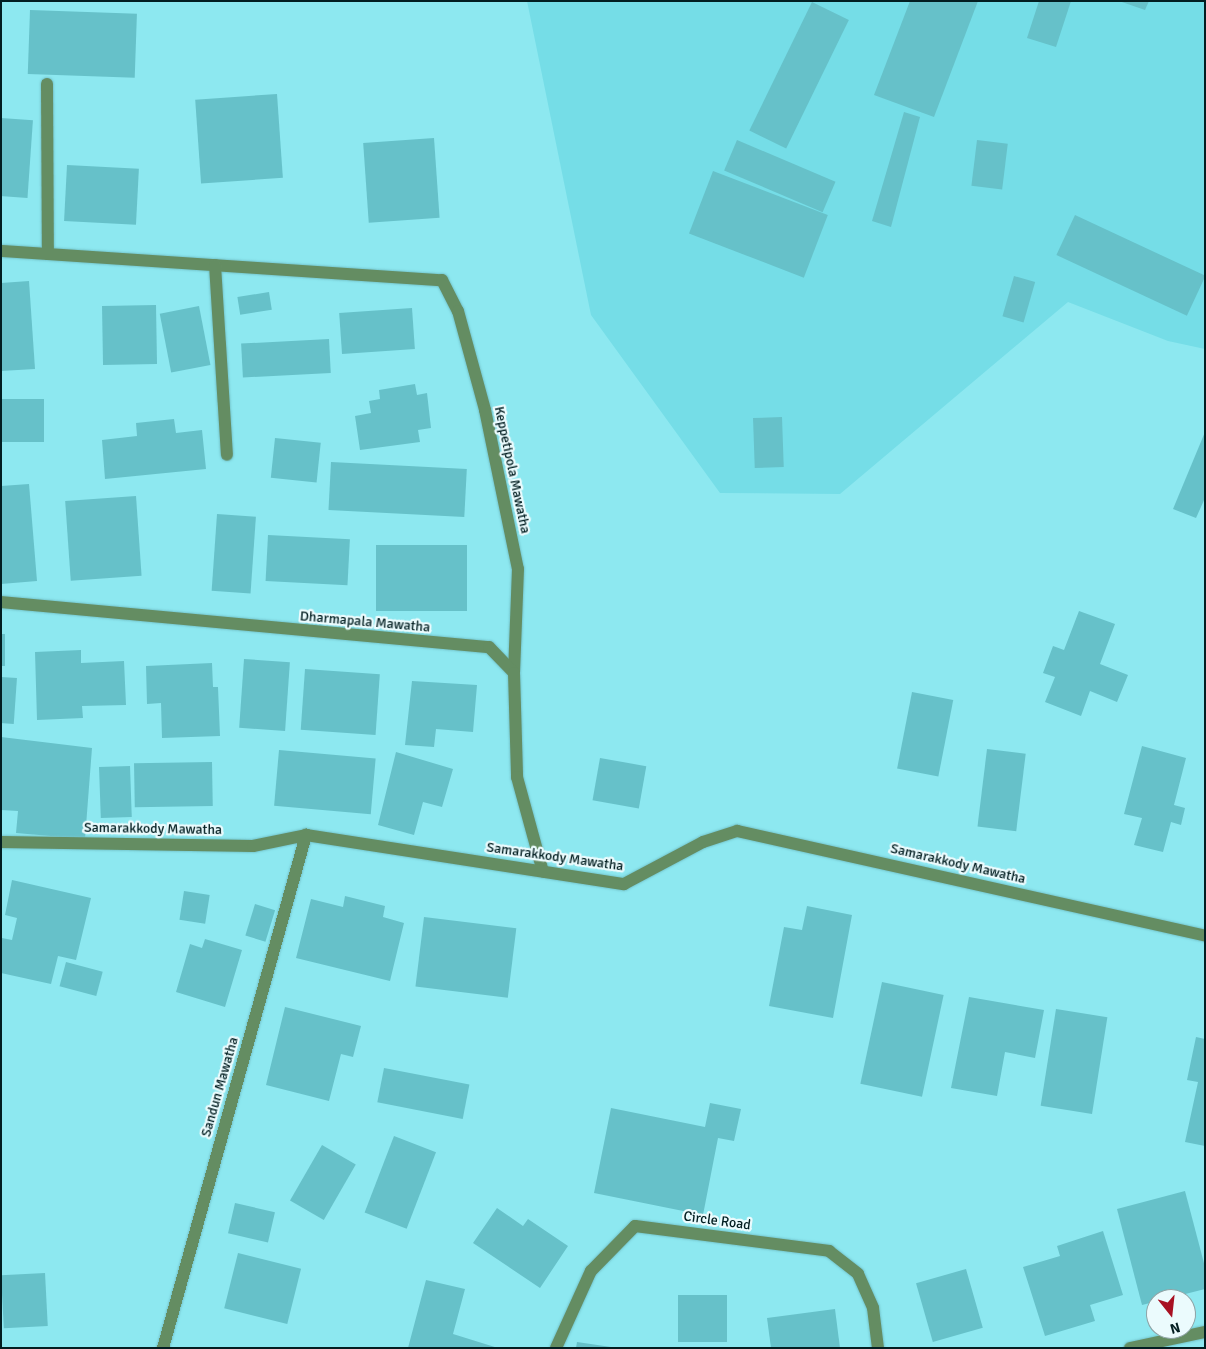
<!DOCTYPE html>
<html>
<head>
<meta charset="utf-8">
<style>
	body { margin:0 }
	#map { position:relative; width:1206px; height:1349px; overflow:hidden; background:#8de8f0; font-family:Signika,sans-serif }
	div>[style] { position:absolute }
	.built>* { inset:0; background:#75dde7 }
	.building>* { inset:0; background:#66c1c9; transform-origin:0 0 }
	.roads { filter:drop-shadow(0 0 1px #74c4cb) drop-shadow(0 0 1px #74c4cb) }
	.minor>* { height:12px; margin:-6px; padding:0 6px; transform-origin:6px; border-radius:6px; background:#648d62 }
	span { translate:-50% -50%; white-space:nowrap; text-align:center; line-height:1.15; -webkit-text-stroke:4.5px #ebfbfd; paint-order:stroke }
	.street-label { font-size:14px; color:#021e21 }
	.frame { position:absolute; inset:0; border:2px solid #021e21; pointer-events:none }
	.north { position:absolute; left:1146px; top:1289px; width:50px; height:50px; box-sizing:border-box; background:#ebfbfd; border:1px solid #8ea3a5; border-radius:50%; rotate:164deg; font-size:14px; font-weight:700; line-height:20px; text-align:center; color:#021e21 }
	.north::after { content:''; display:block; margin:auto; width:18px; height:22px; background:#a81123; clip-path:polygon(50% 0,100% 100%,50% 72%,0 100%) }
</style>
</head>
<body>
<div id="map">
	<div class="built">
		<i style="clip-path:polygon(527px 1px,1205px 1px,1205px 349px,1168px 341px,1068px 302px,840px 494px,720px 493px,591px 315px)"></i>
	</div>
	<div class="building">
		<i style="clip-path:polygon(910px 1px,978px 1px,934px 117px,874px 95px)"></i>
		<i style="clip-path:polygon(1039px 1px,1071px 1px,1056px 47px,1027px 38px)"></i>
		<i style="clip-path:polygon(1119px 1px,1149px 1px,1145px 10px)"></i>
		<i style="left:812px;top:2px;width:41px;height:143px;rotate:26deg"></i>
		<i style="left:30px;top:10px;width:107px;height:64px;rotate:2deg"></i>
		<i style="left:277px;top:94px;width:84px;height:82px;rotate:86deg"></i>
		<i style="clip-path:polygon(904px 112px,920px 117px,891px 227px,872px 221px)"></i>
		<i style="left:1px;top:118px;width:32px;height:78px;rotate:4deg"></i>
		<i style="left:434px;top:138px;width:80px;height:71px;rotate:86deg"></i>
		<i style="left:737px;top:140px;width:107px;height:33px;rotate:23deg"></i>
		<i style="left:977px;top:140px;width:31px;height:46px;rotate:7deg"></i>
		<i style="left:67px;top:165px;width:72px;height:56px;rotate:3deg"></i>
		<i style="left:713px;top:171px;width:123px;height:67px;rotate:21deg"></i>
		<i style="left:1075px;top:215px;width:144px;height:44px;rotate:25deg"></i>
		<i style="left:1014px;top:276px;width:22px;height:42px;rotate:16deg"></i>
		<i style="clip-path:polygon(29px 281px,35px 369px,1px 371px,1px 283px)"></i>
		<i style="left:269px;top:292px;width:18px;height:32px;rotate:81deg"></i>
		<i style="left:156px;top:305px;width:59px;height:54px;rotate:89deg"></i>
		<i style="left:199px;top:306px;width:60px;height:40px;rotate:79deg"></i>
		<i style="left:412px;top:308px;width:41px;height:73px;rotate:86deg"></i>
		<i style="left:329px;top:339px;width:34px;height:88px;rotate:87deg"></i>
		<i style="clip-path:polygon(415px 384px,417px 395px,427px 393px,431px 428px,418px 430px,420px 442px,360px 450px,355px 416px,371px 413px,369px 401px,380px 399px,379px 390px)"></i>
		<i style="left:1px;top:399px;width:43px;height:43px"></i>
		<i style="left:782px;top:417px;width:50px;height:29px;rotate:88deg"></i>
		<i style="clip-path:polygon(174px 419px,176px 433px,202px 430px,206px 469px,105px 479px,102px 440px,137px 436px,136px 423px)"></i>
		<i style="clip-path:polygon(1205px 432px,1205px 498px,1196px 518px,1173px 509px)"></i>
		<i style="left:275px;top:438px;width:46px;height:40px;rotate:6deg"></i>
		<i style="left:331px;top:462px;width:136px;height:48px;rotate:3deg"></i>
		<i style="clip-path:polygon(29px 484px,37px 581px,1px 584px,1px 486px)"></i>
		<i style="left:136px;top:496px;width:80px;height:71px;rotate:86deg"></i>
		<i style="left:217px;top:514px;width:39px;height:77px;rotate:4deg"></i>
		<i style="left:268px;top:535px;width:82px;height:46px;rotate:3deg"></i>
		<i style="left:376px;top:545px;width:91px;height:66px"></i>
		<i style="clip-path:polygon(1079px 611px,1115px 624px,1100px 664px,1128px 675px,1117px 702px,1090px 691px,1081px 716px,1045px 702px,1055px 677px,1043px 673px,1053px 646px,1064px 650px)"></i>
		<i style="left:1px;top:634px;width:4px;height:32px"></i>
		<i style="clip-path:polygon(81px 650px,81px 663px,124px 661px,126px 705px,82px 706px,83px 718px,37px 720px,35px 652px)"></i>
		<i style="left:244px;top:659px;width:46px;height:69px;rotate:4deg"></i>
		<i style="clip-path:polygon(212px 663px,213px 687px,218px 687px,220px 736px,162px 738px,161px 703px,147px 704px,146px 666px)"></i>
		<i style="left:305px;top:669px;width:75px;height:61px;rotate:4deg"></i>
		<i style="left:1px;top:677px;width:16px;height:46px;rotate:4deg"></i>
		<i style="clip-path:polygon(412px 681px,477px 685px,473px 732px,436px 729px,434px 747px,405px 745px)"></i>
		<i style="left:912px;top:692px;width:42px;height:78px;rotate:11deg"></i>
		<i style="clip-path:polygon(1px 737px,92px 748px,85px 839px,16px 833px,18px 811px,1px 810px)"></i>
		<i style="clip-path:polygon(1142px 746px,1186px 758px,1174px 805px,1185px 808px,1181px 825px,1171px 822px,1163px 852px,1134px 845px,1142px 818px,1124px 814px)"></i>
		<i style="left:987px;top:749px;width:39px;height:78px;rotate:7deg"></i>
		<i style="left:279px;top:750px;width:97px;height:56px;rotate:5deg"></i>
		<i style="clip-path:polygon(396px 752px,453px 769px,442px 807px,423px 802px,414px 835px,378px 825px)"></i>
		<i style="left:600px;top:758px;width:47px;height:43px;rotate:10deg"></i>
		<i style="left:212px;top:762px;width:44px;height:78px;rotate:89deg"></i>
		<i style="left:130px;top:766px;width:51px;height:31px;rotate:88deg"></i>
		<i style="clip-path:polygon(12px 880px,91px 898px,76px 960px,58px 956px,51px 984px,1px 973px,2px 938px,12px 940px,17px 918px,5px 915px)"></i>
		<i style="left:184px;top:891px;width:26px;height:29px;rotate:9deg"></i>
		<i style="clip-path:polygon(345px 896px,385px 906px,383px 917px,404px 923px,390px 981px,296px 958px,311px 899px,343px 907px)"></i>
		<i style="left:255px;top:904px;width:21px;height:33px;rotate:17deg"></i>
		<i style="clip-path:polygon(807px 906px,852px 915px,833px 1018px,769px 1006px,784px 927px,802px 930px)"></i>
		<i style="left:424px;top:917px;width:93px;height:70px;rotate:7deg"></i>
		<i style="clip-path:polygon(205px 939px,242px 950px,225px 1007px,176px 992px,190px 944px,202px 948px)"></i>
		<i style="left:66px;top:962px;width:38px;height:25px;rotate:15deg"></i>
		<i style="left:882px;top:982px;width:63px;height:104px;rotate:12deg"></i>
		<i style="clip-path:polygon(969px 997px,1044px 1010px,1035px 1058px,1005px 1052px,997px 1096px,951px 1088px)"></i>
		<i style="clip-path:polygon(285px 1007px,361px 1026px,353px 1057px,341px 1054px,329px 1101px,266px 1085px)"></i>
		<i style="left:1056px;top:1009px;width:52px;height:98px;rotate:9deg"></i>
		<i style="clip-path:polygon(1196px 1037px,1205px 1039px,1205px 1146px,1185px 1142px,1198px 1082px,1187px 1080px)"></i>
		<i style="left:384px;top:1068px;width:87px;height:35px;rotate:11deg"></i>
		<i style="clip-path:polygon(710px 1103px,741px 1109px,734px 1141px,718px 1138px,703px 1215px,594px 1193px,611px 1108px,705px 1127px)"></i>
		<i style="left:394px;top:1136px;width:45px;height:82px;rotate:21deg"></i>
		<i style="left:322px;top:1145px;width:39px;height:64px;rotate:30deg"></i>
		<i style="clip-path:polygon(1185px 1191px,1205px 1267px,1205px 1289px,1142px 1305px,1117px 1209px)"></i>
		<i style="left:235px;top:1203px;width:41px;height:31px;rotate:13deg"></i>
		<i style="clip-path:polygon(497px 1208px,523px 1226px,528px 1219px,568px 1246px,540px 1288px,473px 1243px)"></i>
		<i style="clip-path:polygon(1103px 1231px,1123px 1295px,1090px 1305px,1095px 1321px,1045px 1336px,1023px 1267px,1060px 1256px,1057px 1246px)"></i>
		<i style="left:238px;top:1253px;width:65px;height:57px;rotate:14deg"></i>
		<i style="left:966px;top:1269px;width:61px;height:52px;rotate:74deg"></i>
		<i style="left:45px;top:1273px;width:53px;height:44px;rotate:87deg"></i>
		<i style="clip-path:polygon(426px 1280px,465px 1289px,453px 1334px,498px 1348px,408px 1348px)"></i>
		<i style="left:727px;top:1295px;width:47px;height:49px;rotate:90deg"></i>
		<i style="clip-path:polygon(835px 1309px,840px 1348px,771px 1348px,767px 1318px)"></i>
		<i style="clip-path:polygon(577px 1342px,611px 1347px,611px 1348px,576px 1348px)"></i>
	</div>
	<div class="roads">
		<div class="minor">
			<i style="left:47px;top:84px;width:170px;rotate:89.7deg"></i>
			<i style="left:1px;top:251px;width:442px;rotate:3.8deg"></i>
			<i style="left:442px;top:280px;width:35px;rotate:63deg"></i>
			<i style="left:458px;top:311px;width:103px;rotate:74.7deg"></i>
			<i style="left:485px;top:410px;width:162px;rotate:78.3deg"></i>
			<i style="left:518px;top:569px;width:104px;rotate:92.2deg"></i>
			<i style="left:215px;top:265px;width:190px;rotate:86.4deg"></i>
			<i style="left:1px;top:602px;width:490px;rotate:5.3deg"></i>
			<i style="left:489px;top:647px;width:36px;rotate:46deg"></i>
			<i style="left:514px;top:673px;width:104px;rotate:88.3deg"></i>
			<i style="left:517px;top:777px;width:98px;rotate:74.7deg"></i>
			<i style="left:1px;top:842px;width:252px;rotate:0.9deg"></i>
			<i style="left:253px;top:846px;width:54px;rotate:-11.7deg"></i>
			<i style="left:306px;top:835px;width:322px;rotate:8.8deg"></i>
			<i style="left:624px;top:884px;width:89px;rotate:-28deg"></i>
			<i style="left:703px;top:842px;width:36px;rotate:-18deg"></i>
			<i style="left:737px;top:831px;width:480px;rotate:12.6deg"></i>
			<i style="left:163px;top:1348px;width:533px;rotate:-74.42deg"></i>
			<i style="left:556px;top:1348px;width:85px;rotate:-65.6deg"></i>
			<i style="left:591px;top:1271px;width:63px;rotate:-45.6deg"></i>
			<i style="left:635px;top:1226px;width:196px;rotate:7.3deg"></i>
			<i style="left:829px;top:1251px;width:37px;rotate:38deg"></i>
			<i style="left:858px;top:1274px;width:37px;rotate:66deg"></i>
			<i style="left:873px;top:1308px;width:40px;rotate:82.9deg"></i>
			<i style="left:1130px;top:1348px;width:77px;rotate:-12deg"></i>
		</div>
	</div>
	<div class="street-label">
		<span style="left:512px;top:470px;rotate:78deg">Keppetipola Mawatha</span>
		<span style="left:365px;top:622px;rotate:5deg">Dharmapala Mawatha</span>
		<span style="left:153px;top:829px;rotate:1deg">Samarakkody Mawatha</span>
		<span style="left:555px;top:857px;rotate:8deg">Samarakkody Mawatha</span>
		<span style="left:958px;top:864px;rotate:13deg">Samarakkody Mawatha</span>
		<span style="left:220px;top:1087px;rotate:-74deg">Sandun Mawatha</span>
		<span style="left:717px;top:1221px;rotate:8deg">Circle Road</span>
	</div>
	<div class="frame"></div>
	<div class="north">N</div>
</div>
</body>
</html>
